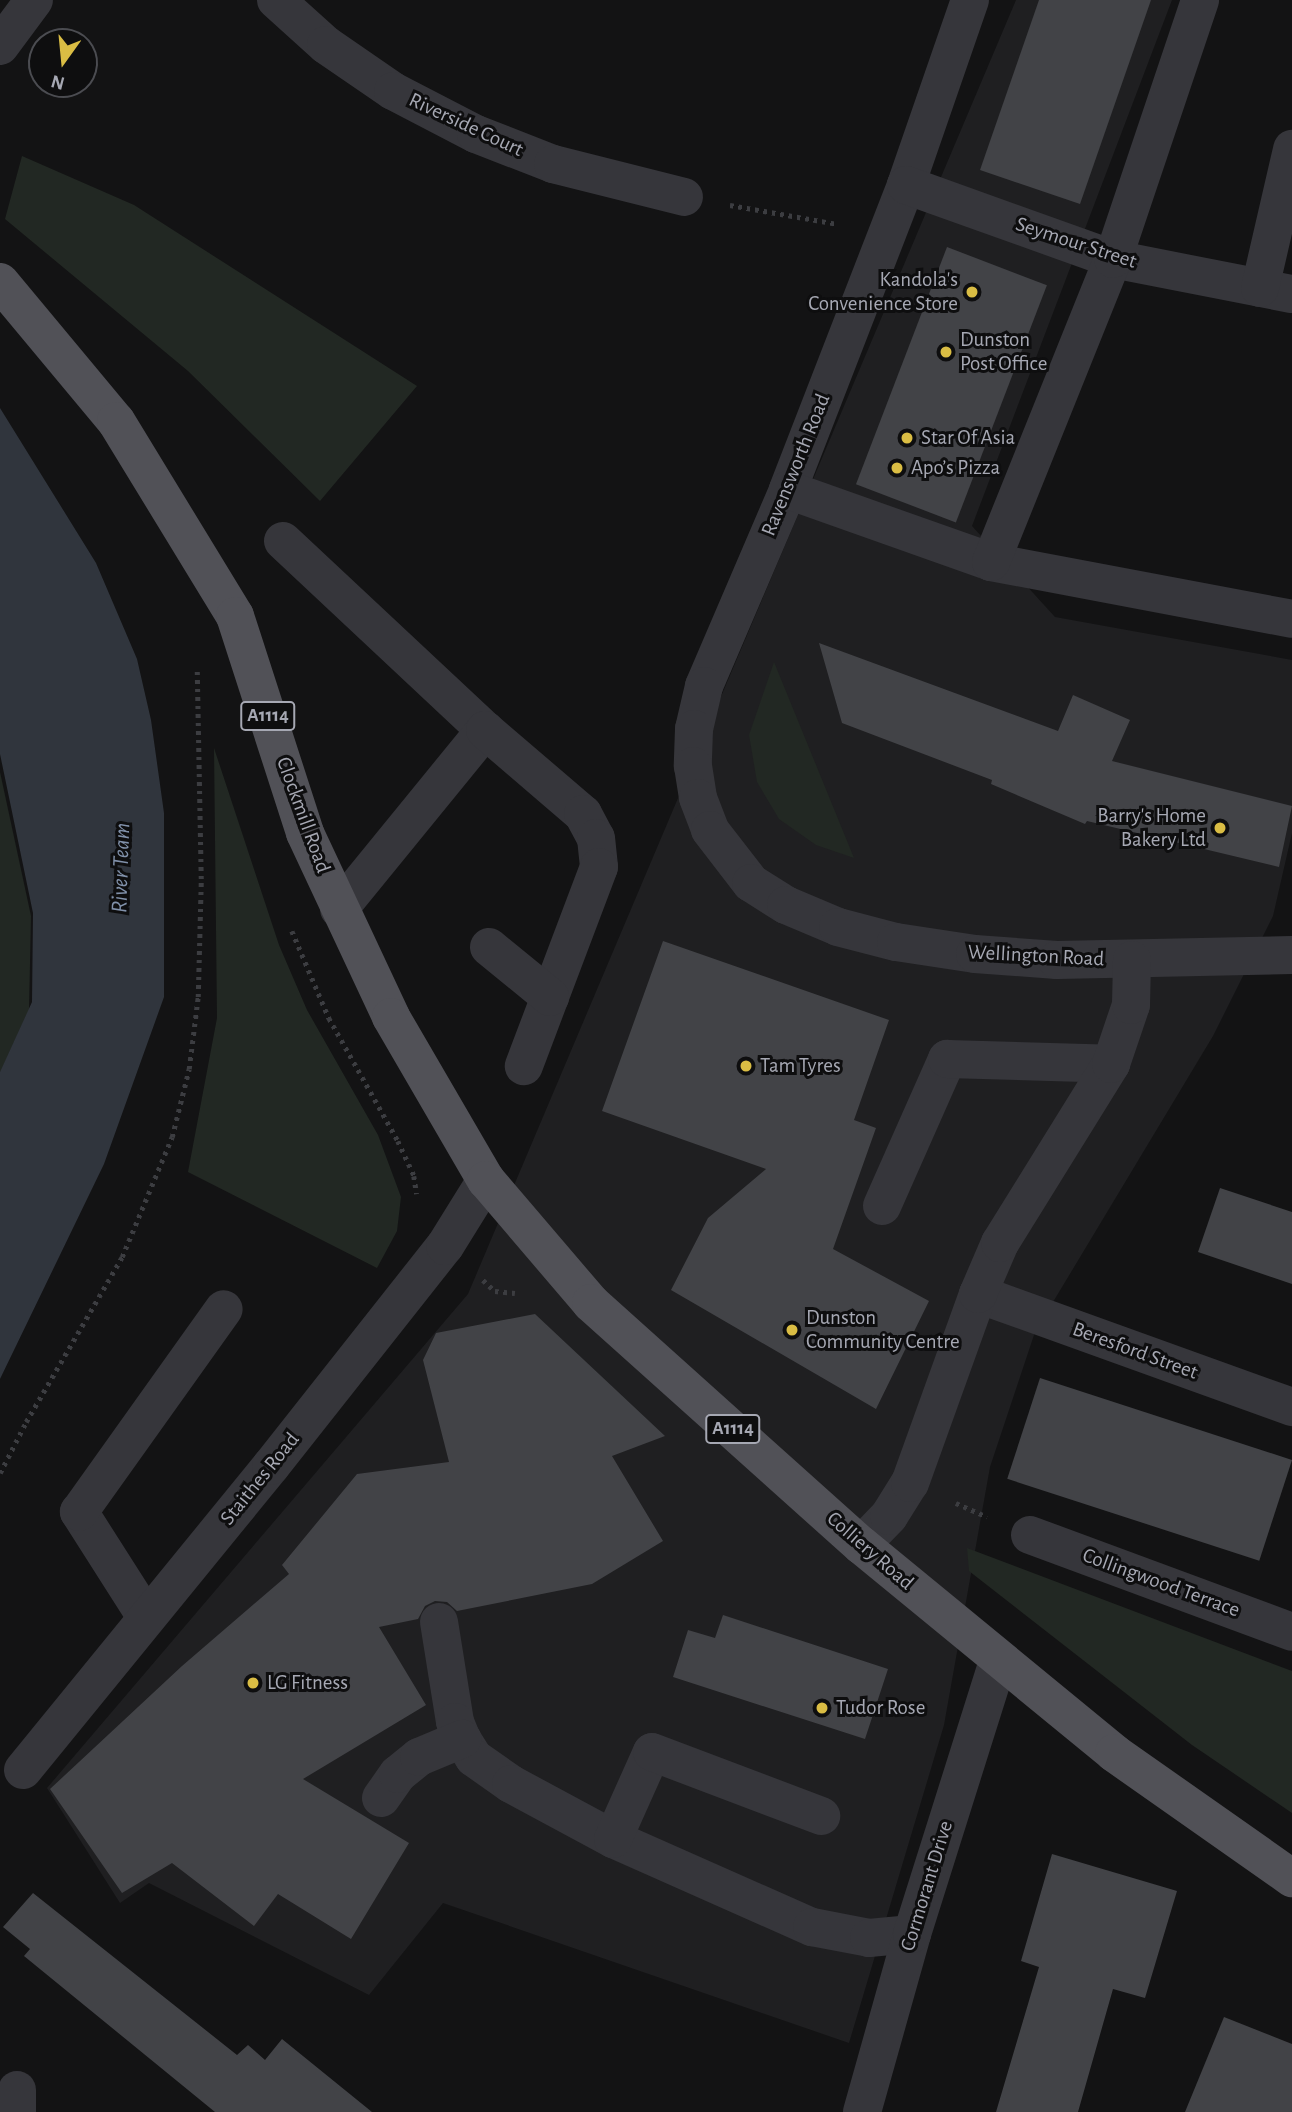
<!DOCTYPE html>
<html>
<head>
<meta charset="utf-8">
<style>
	body { margin:0 }
	#map { position:relative; width:1292px; height:2112px; overflow:hidden; background:#131314; font-family:"Alegreya Sans",sans-serif }
	div>[style] { position:absolute }
	.built>* { inset:0; background:#1f1f21 }
	.green>* { inset:0; background:#222823 }
	.water>* { inset:0; background:#30353d }
	.building>* { inset:0; background:#424347; transform-origin:0 0 }
	.path>* { height:4.5px; margin-top:-2.25px; transform-origin:0; background:repeating-linear-gradient(90deg,#3c3d41 0 3.5px,transparent 0 8.5px) }
	.minor>* { height:38px; margin:-19px; padding:0 19px; transform-origin:19px; border-radius:19px; background:#36363b }
	.major>* { height:38px; margin:-19px; padding:0 19px; transform-origin:19px; border-radius:19px; background:#515157 }
	.dots>* { width:19px; height:19px; translate:-50% -50%; box-sizing:border-box; border:4px solid #0e0e0f; border-radius:50% }
	span { translate:-50% -50%; white-space:nowrap; text-align:center; line-height:1.15; -webkit-text-stroke:6px #0e0e0f; paint-order:stroke }
	.shield-label span { padding:2px 5px; background:#0e0e0f; border:2px solid; border-radius:5px; -webkit-text-stroke-width:0 }
	.shield-label { font-size:19px; color:#a6a8b3; font-weight:700 }
	.street-label { font-size:21px; color:#a6a8b3 }
	.poi-label { font-size:21px; color:#a6a8b3 }
	.right { translate:-100% -50%; text-align:right }
	.left { translate:0 -50%; text-align:left }
	.water-label { font-size:23px; color:#8191aa; font-style:italic }
	.north { position:absolute; left:28px; top:28px; width:70px; height:70px; box-sizing:border-box; background:#0e0e0f; border:2px solid #4b4c51; border-radius:50%; rotate:195deg; font-size:19px; font-weight:700; line-height:28px; text-align:center; color:#a6a8b3 }
	.north::after { content:''; display:block; margin:auto; width:24px; height:32px; background:#dabd44; clip-path:polygon(50% 0,100% 100%,50% 72%,0 100%) }
</style>
</head>
<body>
<div id="map">
	<div class="built">
		<i style="clip-path:polygon(1016px 0,1172px 0,972px 526px,1055px 617px,1292px 660px,1292px 833px,1273px 916px,1213px 1036px,1035px 1332px,990px 1467px,944px 1725px,849px 2043px,443px 1903px,369px 1995px,149px 1883px,120px 1903px,47px 1788px,468px 1294px)"></i>
	</div>
	<div class="green">
		<i style="clip-path:polygon(22px 156px,134px 205px,417px 386px,320px 501px,188px 371px,5px 219px)"></i>
		<i style="clip-path:polygon(774px 662px,854px 858px,816px 845px,779px 819px,757px 782px,749px 735px)"></i>
		<i style="clip-path:polygon(214px 748px,279px 945px,307px 1010px,378px 1135px,401px 1197px,397px 1231px,377px 1268px,188px 1172px,217px 1018px)"></i>
		<i style="clip-path:polygon(0 772px,31px 916px,29px 1010px,0 1073px)"></i>
		<i style="clip-path:polygon(967px 1548px,1292px 1671px,1292px 1813px,1192px 1745px,969px 1571px)"></i>
	</div>
	<div class="water">
		<i style="clip-path:polygon(0 408px,96px 563px,137px 659px,151px 720px,164px 813px,164px 997px,104px 1164px,0 1379px,0 1072px,32px 1002px,33px 913px,0 754px)"></i>
	</div>
	<div class="building">
		<i style="clip-path:polygon(1039px 0,1151px 0,1080px 204px,980px 170px)"></i>
		<i style="left:947px;top:247px;width:107px;height:254px;rotate:21deg"></i>
		<i style="clip-path:polygon(819px 643px,1058px 731px,1073px 695px,1130px 720px,1112px 761px,1292px 806px,1279px 867px,1087px 821px,1085px 824px,991px 784px,992px 780px,842px 723px)"></i>
		<i style="clip-path:polygon(663px 941px,889px 1020px,854px 1120px,876px 1128px,833px 1249px,929px 1301px,876px 1409px,671px 1290px,708px 1218px,766px 1169px,602px 1111px)"></i>
		<i style="clip-path:polygon(1220px 1188px,1292px 1212px,1292px 1284px,1198px 1252px)"></i>
		<i style="clip-path:polygon(535px 1314px,665px 1436px,612px 1456px,663px 1541px,592px 1584px,457px 1611px,447px 1602px,435px 1601px,425px 1606px,418px 1619px,379px 1627px,426px 1705px,303px 1779px,409px 1843px,351px 1939px,278px 1894px,254px 1926px,172px 1863px,122px 1893px,50px 1789px,182px 1666px,289px 1574px,282px 1565px,357px 1474px,449px 1462px,423px 1360px,436px 1333px)"></i>
		<i style="left:1040px;top:1378px;width:265px;height:106px;rotate:18deg"></i>
		<i style="clip-path:polygon(723px 1615px,888px 1669px,865px 1739px,673px 1677px,688px 1630px,715px 1638px)"></i>
		<i style="clip-path:polygon(1052px 1854px,1177px 1891px,1145px 1998px,1113px 1989px,1078px 2112px,996px 2112px,1039px 1967px,1021px 1961px)"></i>
		<i style="clip-path:polygon(33px 1893px,237px 2055px,248px 2045px,265px 2060px,282px 2039px,372px 2112px,215px 2112px,24px 1956px,30px 1949px,3px 1927px)"></i>
		<i style="clip-path:polygon(1224px 2017px,1292px 2044px,1292px 2112px,1185px 2112px)"></i>
	</div>
	<div class="path">
		<i style="left:730px;top:205px;width:110px;rotate:10deg"></i>
		<i style="left:292px;top:931px;width:95px;rotate:67deg"></i>
		<i style="left:329px;top:1018px;width:141px;rotate:60.7deg"></i>
		<i style="left:398px;top:1141px;width:38px;rotate:65deg"></i>
		<i style="left:414px;top:1176px;width:18px;rotate:81deg"></i>
		<i style="left:483px;top:1280px;width:16px;rotate:43deg"></i>
		<i style="left:495px;top:1291px;width:20px;rotate:6deg"></i>
		<i style="left:0;top:1473px;width:57px;rotate:-63deg"></i>
		<i style="left:26px;top:1422px;width:191px;rotate:-59.8deg"></i>
		<i style="left:122px;top:1257px;width:130px;rotate:-67.4deg"></i>
		<i style="left:172px;top:1137px;width:70px;rotate:-76deg"></i>
		<i style="left:189px;top:1069px;width:73px;rotate:-82.9deg"></i>
		<i style="left:198px;top:997px;width:118px;rotate:-88.5deg"></i>
		<i style="left:201px;top:879px;width:210px;rotate:-91.1deg"></i>
		<i style="left:956px;top:1503px;width:34px;rotate:24deg"></i>
	</div>
	<div class="minor">
		<i style="left:276px;top:0;width:67px;rotate:42deg"></i>
		<i style="left:326px;top:45px;width:81px;rotate:34.5deg"></i>
		<i style="left:393px;top:91px;width:93px;rotate:27.4deg"></i>
		<i style="left:476px;top:134px;width:83px;rotate:21.3deg"></i>
		<i style="left:553px;top:164px;width:135px;rotate:14.1deg"></i>
		<i style="left:970px;top:0;width:196px;rotate:109.1deg"></i>
		<i style="left:906px;top:185px;width:327px;rotate:111.2deg"></i>
		<i style="left:788px;top:490px;width:213px;rotate:113.2deg"></i>
		<i style="left:704px;top:686px;width:44px;rotate:103.1deg"></i>
		<i style="left:694px;top:729px;width:37px;rotate:92deg"></i>
		<i style="left:693px;top:766px;width:32px;rotate:81deg"></i>
		<i style="left:698px;top:798px;width:34px;rotate:69deg"></i>
		<i style="left:710px;top:830px;width:67px;rotate:52.3deg"></i>
		<i style="left:751px;top:883px;width:41px;rotate:32.2deg"></i>
		<i style="left:786px;top:905px;width:56px;rotate:22.9deg"></i>
		<i style="left:838px;top:927px;width:60px;rotate:14.5deg"></i>
		<i style="left:896px;top:942px;width:80px;rotate:8.6deg"></i>
		<i style="left:975px;top:954px;width:82px;rotate:4.2deg"></i>
		<i style="left:1057px;top:960px;width:235px;rotate:-1.2deg"></i>
		<i style="left:0;top:46px;width:57px;rotate:-53.5deg"></i>
		<i style="left:906px;top:185px;width:220px;rotate:19.7deg"></i>
		<i style="left:1113px;top:259px;width:182px;rotate:11.1deg"></i>
		<i style="left:1260px;top:288px;width:143px;rotate:-77deg"></i>
		<i style="left:788px;top:490px;width:215px;rotate:19.5deg"></i>
		<i style="left:991px;top:562px;width:306px;rotate:10.7deg"></i>
		<i style="left:283px;top:541px;width:277px;rotate:43.1deg"></i>
		<i style="left:991px;top:562px;width:327px;rotate:-68.1deg"></i>
		<i style="left:1113px;top:259px;width:273px;rotate:-71.4deg"></i>
		<i style="left:339px;top:909px;width:231px;rotate:-50.8deg"></i>
		<i style="left:485px;top:730px;width:129px;rotate:40.6deg"></i>
		<i style="left:583px;top:814px;width:27px;rotate:62deg"></i>
		<i style="left:596px;top:838px;width:29px;rotate:84deg"></i>
		<i style="left:599px;top:867px;width:213px;rotate:110.7deg"></i>
		<i style="left:489px;top:947px;width:79px;rotate:39.3deg"></i>
		<i style="left:882px;top:1206px;width:161px;rotate:-66.1deg"></i>
		<i style="left:947px;top:1059px;width:164px;rotate:1.7deg"></i>
		<i style="left:978px;top:1294px;width:334px;rotate:19.8deg"></i>
		<i style="left:1030px;top:1535px;width:279px;rotate:20.3deg"></i>
		<i style="left:861px;top:1545px;width:40px;rotate:-46deg"></i>
		<i style="left:889px;top:1516px;width:39px;rotate:-58deg"></i>
		<i style="left:910px;top:1483px;width:201px;rotate:-70.2deg"></i>
		<i style="left:978px;top:1294px;width:56px;rotate:-66.7deg"></i>
		<i style="left:1000px;top:1243px;width:211px;rotate:-58.2deg"></i>
		<i style="left:1111px;top:1064px;width:62px;rotate:-71.3deg"></i>
		<i style="left:1131px;top:1005px;width:45px;rotate:-88.7deg"></i>
		<i style="left:146px;top:1617px;width:125px;rotate:-122.5deg"></i>
		<i style="left:79px;top:1512px;width:249px;rotate:-54.5deg"></i>
		<i style="left:439px;top:1622px;width:101px;rotate:80.9deg"></i>
		<i style="left:455px;top:1722px;width:18px;rotate:68deg"></i>
		<i style="left:462px;top:1739px;width:22px;rotate:58deg"></i>
		<i style="left:474px;top:1758px;width:45px;rotate:35.1deg"></i>
		<i style="left:511px;top:1784px;width:116px;rotate:28.3deg"></i>
		<i style="left:613px;top:1839px;width:218px;rotate:23.9deg"></i>
		<i style="left:812px;top:1927px;width:58px;rotate:10.9deg"></i>
		<i style="left:869px;top:1938px;width:43px;rotate:-5.3deg"></i>
		<i style="left:23px;top:1770px;width:392px;rotate:-50.8deg"></i>
		<i style="left:271px;top:1466px;width:280px;rotate:-51.7deg"></i>
		<i style="left:445px;top:1246px;width:78px;rotate:-58.2deg"></i>
		<i style="left:381px;top:1798px;width:29px;rotate:-55deg"></i>
		<i style="left:398px;top:1774px;width:27px;rotate:-39deg"></i>
		<i style="left:419px;top:1757px;width:47px;rotate:-22.7deg"></i>
		<i style="left:613px;top:1839px;width:95px;rotate:-65.9deg"></i>
		<i style="left:652px;top:1752px;width:181px;rotate:20.7deg"></i>
		<i style="left:17px;top:2112px;width:22px;rotate:-90deg"></i>
		<i style="left:862px;top:2112px;width:185px;rotate:-74.3deg"></i>
		<i style="left:912px;top:1934px;width:286px;rotate:-72.5deg"></i>
	</div>
	<div class="major">
		<i style="left:0;top:282px;width:181px;rotate:50.2deg"></i>
		<i style="left:116px;top:421px;width:228px;rotate:58.6deg"></i>
		<i style="left:235px;top:616px;width:228px;rotate:72.1deg"></i>
		<i style="left:305px;top:833px;width:203px;rotate:64.9deg"></i>
		<i style="left:391px;top:1017px;width:189px;rotate:59.8deg"></i>
		<i style="left:486px;top:1180px;width:162px;rotate:49.5deg"></i>
		<i style="left:591px;top:1303px;width:363px;rotate:41.9deg"></i>
		<i style="left:861px;top:1545px;width:328px;rotate:39.4deg"></i>
		<i style="left:1114px;top:1753px;width:218px;rotate:35.1deg"></i>
	</div>
	<div class="dots">
		<i style="left:972px;top:292px;background:#dabd44"></i>
		<i style="left:946px;top:352px;background:#dabd44"></i>
		<i style="left:907px;top:438px;background:#dabd44"></i>
		<i style="left:897px;top:468px;background:#dabd44"></i>
		<i style="left:1220px;top:828px;background:#dabd44"></i>
		<i style="left:746px;top:1066px;background:#dabd44"></i>
		<i style="left:792px;top:1330px;background:#dabd44"></i>
		<i style="left:253px;top:1683px;background:#dabd44"></i>
		<i style="left:822px;top:1708px;background:#dabd44"></i>
	</div>
	<div class="shield-label">
		<span style="left:268px;top:716px">A1114</span>
		<span style="left:733px;top:1429px">A1114</span>
	</div>
	<div class="street-label">
		<span style="left:466px;top:125px;rotate:25deg">Riverside Court</span>
		<span style="left:1076px;top:243px;rotate:18deg">Seymour Street</span>
		<span style="left:796px;top:465px;rotate:-68deg">Ravensworth Road</span>
		<span style="left:303px;top:815px;rotate:70deg">Clockmill Road</span>
		<span style="left:1036px;top:956px;rotate:3deg">Wellington Road</span>
		<span style="left:1135px;top:1351px;rotate:20deg">Beresford Street</span>
		<span style="left:260px;top:1479px;rotate:-51deg">Staithes Road</span>
		<span style="left:870px;top:1551px;rotate:41deg">Colliery Road</span>
		<span style="left:1161px;top:1583px;rotate:20deg">Collingwood Terrace</span>
		<span style="left:927px;top:1886px;rotate:-73deg">Cormorant Drive</span>
	</div>
	<div class="poi-label">
		<span class="right" style="left:958px;top:292px">Kandola's<br>Convenience Store</span>
		<span class="left" style="left:960px;top:352px">Dunston<br>Post Office</span>
		<span class="left" style="left:921px;top:438px">Star Of Asia</span>
		<span class="left" style="left:911px;top:468px">Apo’s Pizza</span>
		<span class="right" style="left:1206px;top:828px">Barry's Home<br>Bakery Ltd</span>
		<span class="left" style="left:760px;top:1066px">Tam Tyres</span>
		<span class="left" style="left:806px;top:1330px">Dunston<br>Community Centre</span>
		<span class="left" style="left:267px;top:1683px">LG Fitness</span>
		<span class="left" style="left:836px;top:1708px">Tudor Rose</span>
	</div>
	<div class="water-label">
		<span style="left:122px;top:868px;rotate:-88deg">River Team</span>
	</div>
	<div class="north">N</div>
</div>
</body>
</html>
